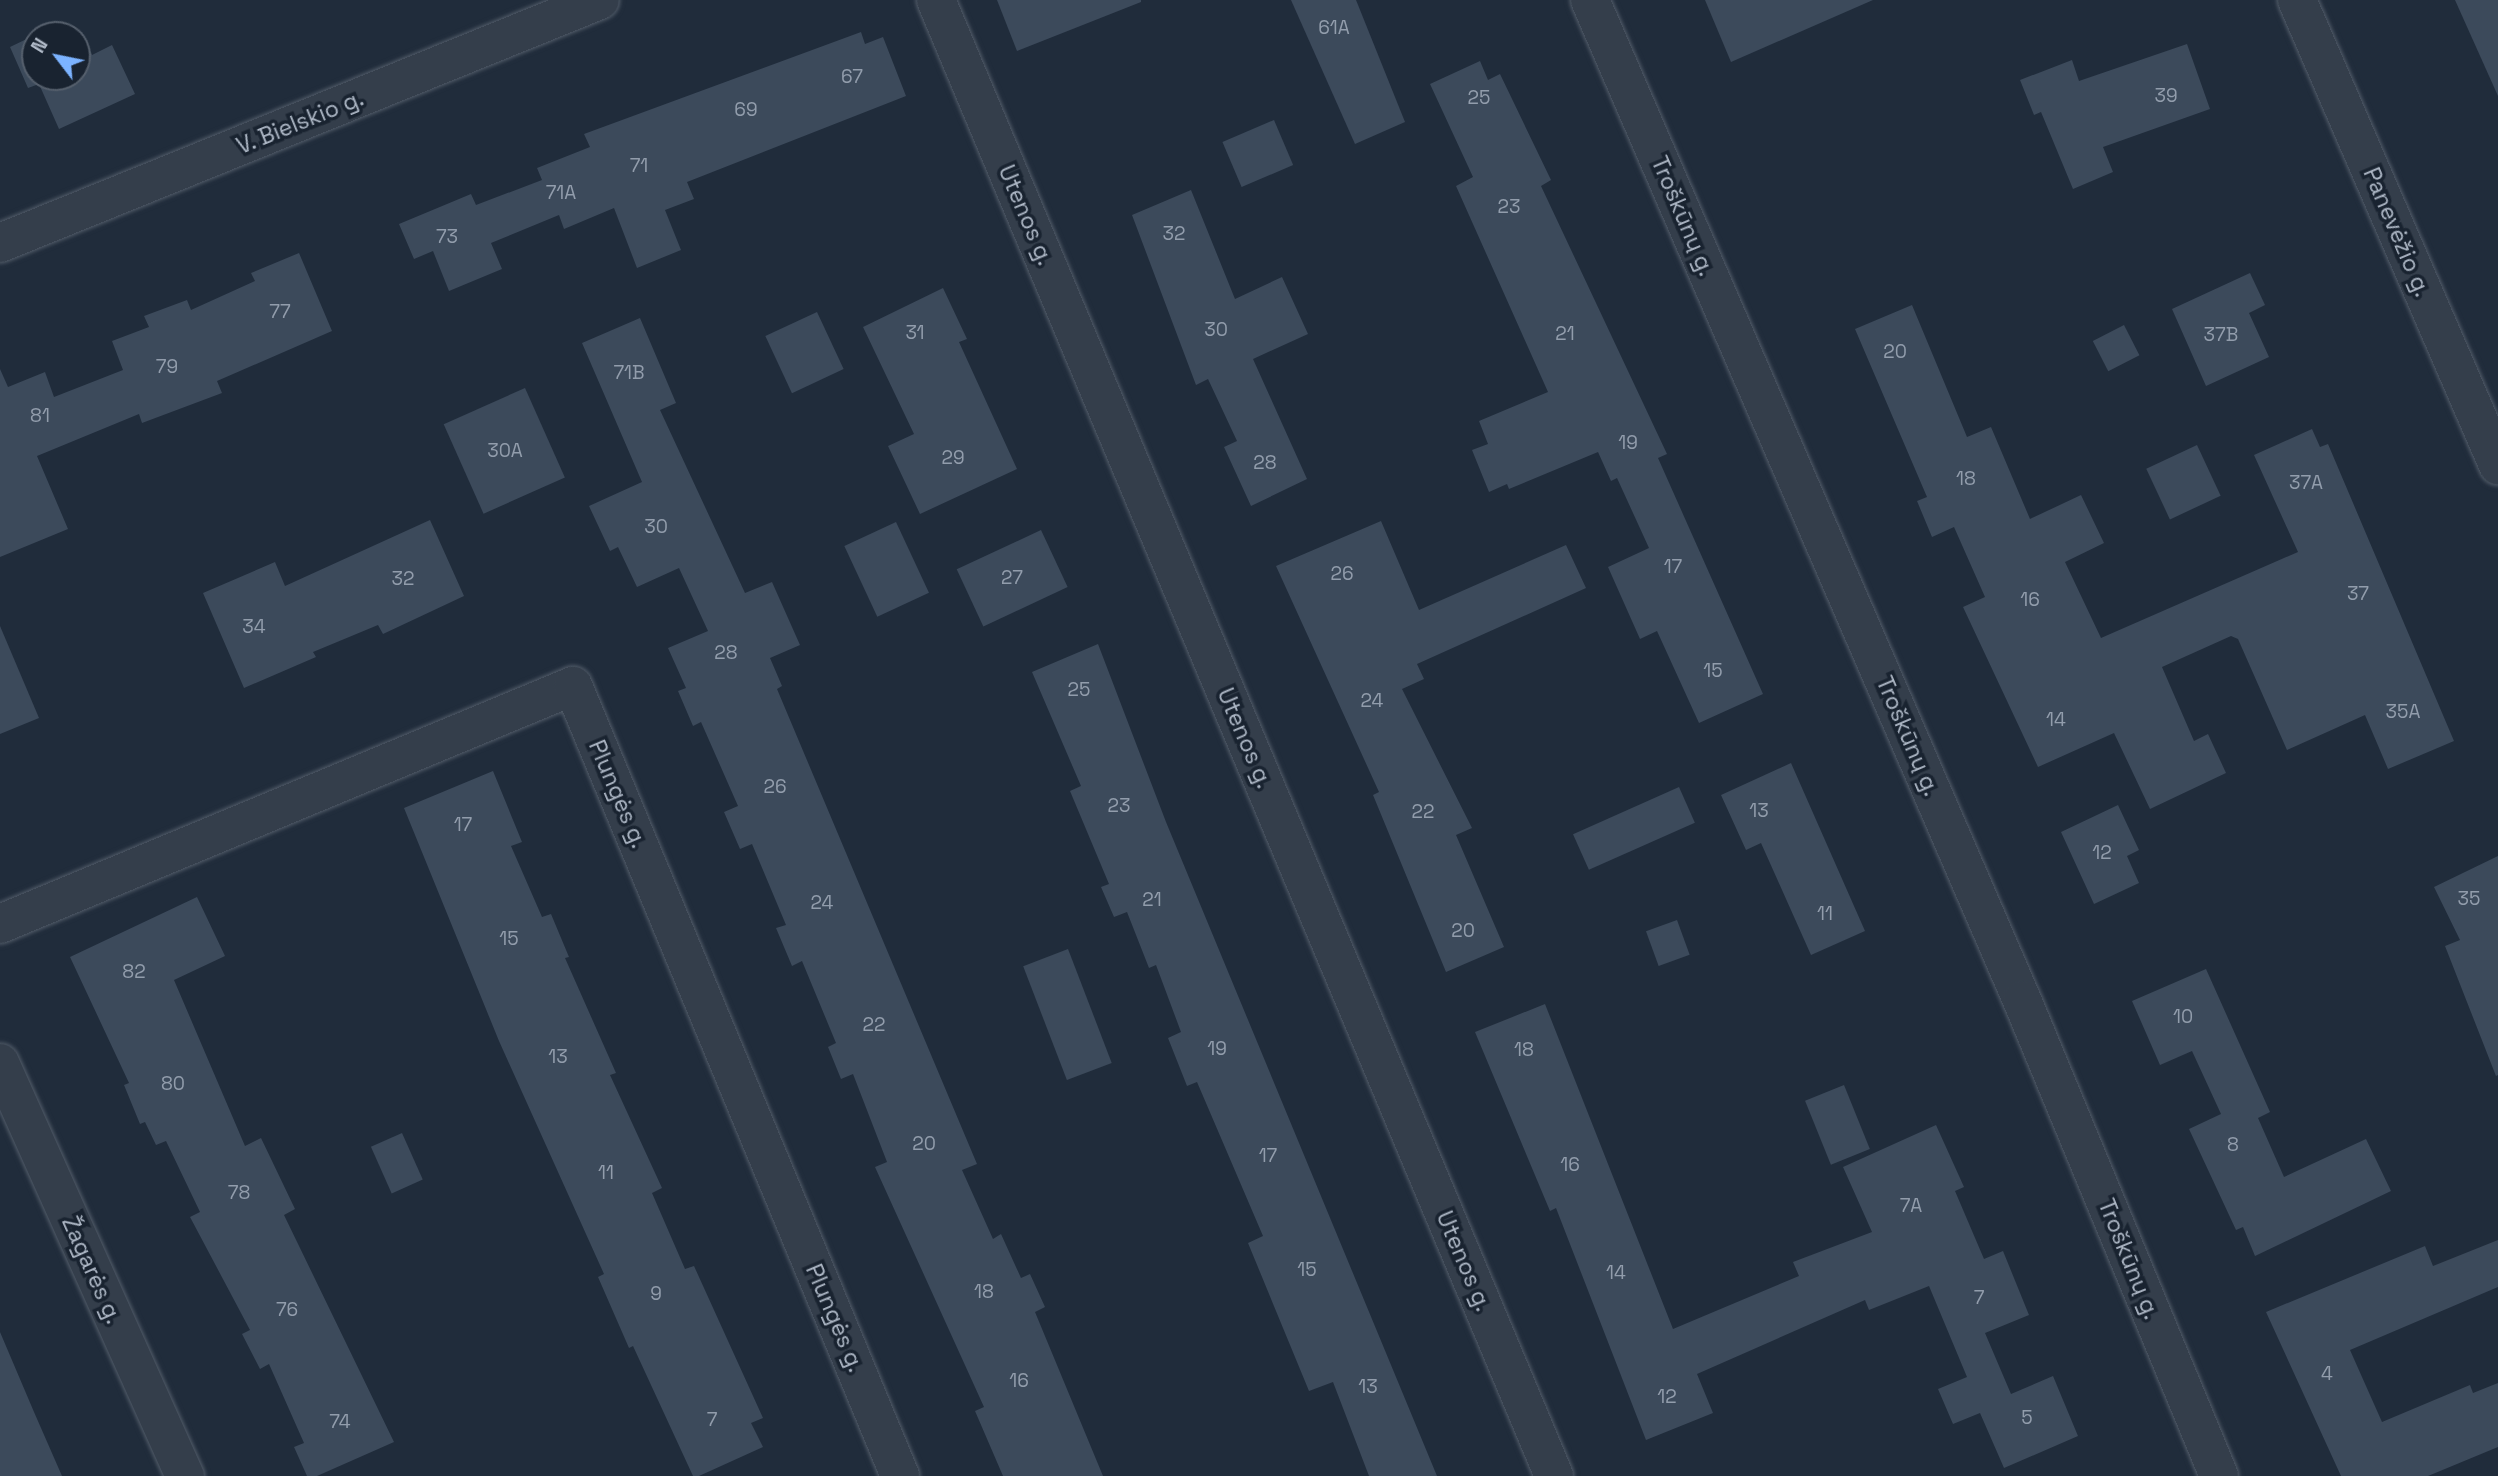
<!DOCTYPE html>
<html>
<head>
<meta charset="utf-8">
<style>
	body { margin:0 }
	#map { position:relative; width:2498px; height:1476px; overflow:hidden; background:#202c3b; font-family:"Space Grotesk",sans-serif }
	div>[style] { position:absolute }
	.building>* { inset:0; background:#3c4a5b; transform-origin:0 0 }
	.roads { filter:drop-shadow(0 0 2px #525c69) drop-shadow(0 0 2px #525c69) }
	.minor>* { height:38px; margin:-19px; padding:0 19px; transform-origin:19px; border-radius:19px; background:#343e4b }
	span { translate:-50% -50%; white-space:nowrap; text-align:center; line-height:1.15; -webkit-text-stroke:7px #192330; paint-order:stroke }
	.number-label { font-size:19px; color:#929dac }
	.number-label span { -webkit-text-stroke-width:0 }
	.street-label { font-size:23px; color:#afb9c7 }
	.north { position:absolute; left:21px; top:21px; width:70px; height:70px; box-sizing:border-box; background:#192330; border:2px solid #555f6c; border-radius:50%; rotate:302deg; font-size:19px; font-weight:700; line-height:28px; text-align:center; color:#afb9c7 }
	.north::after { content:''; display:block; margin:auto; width:24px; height:32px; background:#7cb3ff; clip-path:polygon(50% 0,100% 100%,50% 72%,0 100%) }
</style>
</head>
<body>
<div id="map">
	<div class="building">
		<i style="clip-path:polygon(997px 0,1141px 0,1141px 2px,1017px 51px)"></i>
		<i style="clip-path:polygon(1291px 0,1356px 0,1405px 122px,1355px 144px)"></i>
		<i style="clip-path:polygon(1705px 0,1873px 0,1731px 62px)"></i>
		<i style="clip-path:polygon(2455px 0,2498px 0,2498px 96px)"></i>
		<i style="clip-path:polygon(82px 32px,92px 55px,112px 45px,135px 94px,59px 129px,39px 84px,28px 88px,10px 47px,35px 35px,35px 77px,77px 77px,74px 35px)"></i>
		<i style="clip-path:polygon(861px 32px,865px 44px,883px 37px,906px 96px,687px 182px,694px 199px,665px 210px,681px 250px,637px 268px,614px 208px,564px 229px,559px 215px,491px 243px,502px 269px,449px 291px,433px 251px,414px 259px,399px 224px,471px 194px,476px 205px,542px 180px,537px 168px,590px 147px,584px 134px)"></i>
		<i style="clip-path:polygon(2187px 44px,2210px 109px,2103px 147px,2113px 172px,2073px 189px,2041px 112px,2034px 115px,2020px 80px,2072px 60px,2079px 81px)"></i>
		<i style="clip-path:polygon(1480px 61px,1488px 80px,1500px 74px,1551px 180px,1541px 186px,1667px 454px,1658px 458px,1763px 694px,1699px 723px,1657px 631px,1640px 639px,1608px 567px,1649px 548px,1617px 478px,1611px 481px,1598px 452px,1509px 489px,1507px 484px,1489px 492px,1472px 450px,1488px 444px,1479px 421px,1548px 392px,1456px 186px,1473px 177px,1430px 84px)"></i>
		<i style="left:1274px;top:120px;width:49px;height:56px;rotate:67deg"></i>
		<i style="clip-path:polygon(1191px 190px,1235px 299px,1282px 277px,1308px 334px,1253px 359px,1307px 479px,1251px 506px,1224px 447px,1237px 441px,1208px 379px,1196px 385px,1132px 215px)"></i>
		<i style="clip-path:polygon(299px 253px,332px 331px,217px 381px,222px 393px,142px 423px,139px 414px,37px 456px,68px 529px,0 557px,0 369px,8px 387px,45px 372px,54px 397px,123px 370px,112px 341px,149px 327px,144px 316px,187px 300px,191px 310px,255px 281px,251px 273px)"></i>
		<i style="clip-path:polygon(2250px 273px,2265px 305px,2249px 313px,2269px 357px,2206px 386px,2172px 309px)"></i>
		<i style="clip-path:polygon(943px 288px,967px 339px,959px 342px,1017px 469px,920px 514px,888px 446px,914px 434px,863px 327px)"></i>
		<i style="clip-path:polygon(1912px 305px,1967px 437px,1991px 427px,2030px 519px,2081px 495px,2104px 543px,2065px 562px,2101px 638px,2298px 552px,2254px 455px,2312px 429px,2320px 447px,2328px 444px,2454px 741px,2388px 769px,2365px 715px,2287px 750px,2238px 639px,2231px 636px,2162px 667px,2194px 741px,2208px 734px,2226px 773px,2150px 809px,2114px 733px,2038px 767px,1963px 607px,1985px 597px,1954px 527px,1932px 537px,1917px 501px,1927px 497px,1855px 329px)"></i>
		<i style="left:817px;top:312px;width:63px;height:57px;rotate:65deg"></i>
		<i style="clip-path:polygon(640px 318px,676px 403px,660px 410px,745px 593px,772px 582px,800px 645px,770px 658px,782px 686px,777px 689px,977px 1164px,962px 1170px,993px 1239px,1001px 1234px,1021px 1278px,1030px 1274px,1045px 1307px,1035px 1312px,1103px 1476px,1003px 1476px,975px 1411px,984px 1407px,875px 1167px,887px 1162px,853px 1074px,841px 1079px,828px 1047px,836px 1043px,802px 961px,792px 966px,776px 928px,786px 925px,752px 844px,740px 849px,724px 812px,738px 806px,701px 722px,693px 726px,678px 691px,686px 688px,668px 648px,708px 631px,679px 568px,637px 587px,618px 547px,610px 551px,589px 506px,642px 482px,582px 343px)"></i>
		<i style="left:2124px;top:325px;width:34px;height:35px;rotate:63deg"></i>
		<i style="left:525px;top:388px;width:98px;height:89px;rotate:66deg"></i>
		<i style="left:2197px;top:445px;width:56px;height:56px;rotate:65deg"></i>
		<i style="clip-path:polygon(430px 520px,464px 596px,383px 634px,378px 625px,313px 652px,316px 657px,244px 688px,203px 593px,275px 562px,285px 586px)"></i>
		<i style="clip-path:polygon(1381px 521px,1419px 610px,1566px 545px,1586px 588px,1417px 664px,1424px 679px,1402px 689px,1472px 828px,1456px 835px,1504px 947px,1446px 972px,1373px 795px,1379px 792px,1276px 566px)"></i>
		<i style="left:896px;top:522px;width:78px;height:57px;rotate:65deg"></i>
		<i style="left:1041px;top:530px;width:63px;height:93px;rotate:65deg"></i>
		<i style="clip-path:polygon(0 626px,39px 718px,0 734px)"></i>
		<i style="clip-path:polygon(1098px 644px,1166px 822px,1437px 1476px,1369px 1476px,1333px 1382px,1309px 1391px,1248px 1243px,1263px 1236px,1197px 1082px,1187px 1086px,1168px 1038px,1181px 1032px,1156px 965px,1149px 968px,1127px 912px,1114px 917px,1101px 887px,1109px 884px,1070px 791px,1081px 786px,1032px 672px)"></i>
		<i style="clip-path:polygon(1791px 763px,1865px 931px,1811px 955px,1761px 843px,1746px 850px,1721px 795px)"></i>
		<i style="clip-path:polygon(493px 771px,522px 842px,511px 846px,542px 917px,551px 914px,569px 957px,565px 958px,616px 1073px,610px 1075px,662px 1188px,652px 1193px,685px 1269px,694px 1266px,763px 1418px,751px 1423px,763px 1447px,699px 1476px,693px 1476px,633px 1346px,629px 1348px,598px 1277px,604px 1274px,499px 1041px,404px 808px)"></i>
		<i style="left:1679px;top:787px;width:39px;height:116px;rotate:66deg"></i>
		<i style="clip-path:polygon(2118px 805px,2139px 850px,2127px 856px,2139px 883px,2094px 904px,2061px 832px)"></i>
		<i style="clip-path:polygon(2498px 856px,2498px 1075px,2496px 1076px,2445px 946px,2460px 940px,2434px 887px)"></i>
		<i style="clip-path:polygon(197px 897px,225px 956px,174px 980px,245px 1146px,261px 1138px,295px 1209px,284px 1215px,394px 1442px,317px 1476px,307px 1476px,294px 1447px,304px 1443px,269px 1364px,260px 1369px,242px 1334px,250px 1330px,190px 1217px,200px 1212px,166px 1141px,156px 1145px,145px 1122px,140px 1124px,124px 1085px,129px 1083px,70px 957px)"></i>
		<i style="left:1677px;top:920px;width:37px;height:33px;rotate:70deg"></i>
		<i style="left:1068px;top:949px;width:122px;height:48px;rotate:69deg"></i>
		<i style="clip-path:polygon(2206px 969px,2270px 1112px,2258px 1118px,2284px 1177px,2366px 1139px,2391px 1191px,2255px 1256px,2243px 1227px,2236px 1230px,2189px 1129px,2221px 1114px,2192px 1051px,2160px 1065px,2132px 1001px)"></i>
		<i style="clip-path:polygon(1545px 1004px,1673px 1329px,1799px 1276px,1793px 1262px,1872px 1232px,1843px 1167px,1936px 1125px,1964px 1187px,1955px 1191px,1984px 1259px,2003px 1251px,2029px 1315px,1985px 1333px,2011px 1394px,2053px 1376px,2078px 1436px,2004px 1468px,1980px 1413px,1953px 1424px,1938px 1389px,1967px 1377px,1929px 1286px,1869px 1310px,1865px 1300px,1697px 1374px,1713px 1413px,1646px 1440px,1556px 1208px,1550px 1211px,1475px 1032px)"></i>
		<i style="left:1844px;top:1085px;width:69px;height:42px;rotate:68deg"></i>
		<i style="left:402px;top:1133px;width:51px;height:34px;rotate:66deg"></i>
		<i style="clip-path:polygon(2498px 1240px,2498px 1287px,2350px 1350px,2382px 1422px,2470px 1385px,2473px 1393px,2498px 1383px,2498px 1447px,2428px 1476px,2341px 1476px,2266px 1312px,2425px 1246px,2433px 1266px)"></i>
		<i style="clip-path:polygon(0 1332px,34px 1412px,62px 1476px,0 1476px)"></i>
	</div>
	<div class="roads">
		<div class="minor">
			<i style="left:936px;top:0;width:1600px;rotate:67.28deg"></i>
			<i style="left:1590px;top:0;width:1089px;rotate:66.64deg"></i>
			<i style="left:2022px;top:1000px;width:515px;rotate:67.52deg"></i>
			<i style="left:2297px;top:0;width:507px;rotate:66.62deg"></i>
			<i style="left:0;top:243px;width:647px;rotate:-22.05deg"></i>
			<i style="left:0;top:924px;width:620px;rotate:-22.56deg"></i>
			<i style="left:573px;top:686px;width:855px;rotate:67.51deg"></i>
			<i style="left:0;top:1063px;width:453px;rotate:65.9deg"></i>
		</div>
	</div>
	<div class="number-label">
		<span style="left:1334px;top:28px">61A</span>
		<span style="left:852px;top:77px">67</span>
		<span style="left:2166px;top:96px">39</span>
		<span style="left:1479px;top:98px">25</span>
		<span style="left:746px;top:110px">69</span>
		<span style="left:639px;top:166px">71</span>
		<span style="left:561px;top:193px">71A</span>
		<span style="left:1509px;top:207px">23</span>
		<span style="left:1174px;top:234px">32</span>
		<span style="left:447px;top:237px">73</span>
		<span style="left:280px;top:312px">77</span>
		<span style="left:1216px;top:330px">30</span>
		<span style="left:915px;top:333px">31</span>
		<span style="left:1565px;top:334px">21</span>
		<span style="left:2221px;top:335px">37B</span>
		<span style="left:1895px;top:352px">20</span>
		<span style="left:167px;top:367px">79</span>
		<span style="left:629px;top:373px">71B</span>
		<span style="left:40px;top:416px">81</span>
		<span style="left:1628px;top:443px">19</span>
		<span style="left:505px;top:451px">30A</span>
		<span style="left:953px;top:458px">29</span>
		<span style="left:1265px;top:463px">28</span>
		<span style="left:1966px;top:479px">18</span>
		<span style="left:2306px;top:483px">37A</span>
		<span style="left:656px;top:527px">30</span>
		<span style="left:1673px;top:567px">17</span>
		<span style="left:1342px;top:574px">26</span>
		<span style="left:1012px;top:578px">27</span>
		<span style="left:403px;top:579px">32</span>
		<span style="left:2358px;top:594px">37</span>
		<span style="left:2030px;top:600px">16</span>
		<span style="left:254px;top:627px">34</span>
		<span style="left:726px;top:653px">28</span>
		<span style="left:1713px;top:671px">15</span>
		<span style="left:1079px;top:690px">25</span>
		<span style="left:1372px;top:701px">24</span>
		<span style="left:2403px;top:712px">35A</span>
		<span style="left:2056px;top:720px">14</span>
		<span style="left:775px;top:787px">26</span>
		<span style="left:1119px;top:806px">23</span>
		<span style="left:1759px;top:811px">13</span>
		<span style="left:1423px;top:812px">22</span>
		<span style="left:463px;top:825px">17</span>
		<span style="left:2102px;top:853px">12</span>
		<span style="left:2469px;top:899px">35</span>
		<span style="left:1152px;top:900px">21</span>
		<span style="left:822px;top:903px">24</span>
		<span style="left:1825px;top:914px">11</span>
		<span style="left:1463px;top:931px">20</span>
		<span style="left:509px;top:939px">15</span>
		<span style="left:134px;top:972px">82</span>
		<span style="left:2183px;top:1017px">10</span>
		<span style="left:874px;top:1025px">22</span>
		<span style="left:1217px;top:1049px">19</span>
		<span style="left:1524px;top:1050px">18</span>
		<span style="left:558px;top:1057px">13</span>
		<span style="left:173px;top:1084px">80</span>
		<span style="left:924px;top:1144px">20</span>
		<span style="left:2233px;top:1145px">8</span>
		<span style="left:1268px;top:1156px">17</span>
		<span style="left:1570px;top:1165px">16</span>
		<span style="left:606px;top:1173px">11</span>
		<span style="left:239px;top:1193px">78</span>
		<span style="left:1911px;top:1206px">7A</span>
		<span style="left:1307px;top:1270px">15</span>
		<span style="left:1616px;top:1273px">14</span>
		<span style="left:984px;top:1292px">18</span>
		<span style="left:656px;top:1294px">9</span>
		<span style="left:1979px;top:1298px">7</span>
		<span style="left:287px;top:1310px">76</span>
		<span style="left:2327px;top:1374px">4</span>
		<span style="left:1019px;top:1381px">16</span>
		<span style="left:1368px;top:1387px">13</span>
		<span style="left:1667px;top:1397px">12</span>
		<span style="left:2027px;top:1418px">5</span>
		<span style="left:712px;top:1420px">7</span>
		<span style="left:340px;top:1422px">74</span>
	</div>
	<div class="street-label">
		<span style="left:300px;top:122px;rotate:-22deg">V. Bielskio g.</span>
		<span style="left:1026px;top:215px;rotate:67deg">Utenos g.</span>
		<span style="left:1683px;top:216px;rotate:67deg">Troškūnų g.</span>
		<span style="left:2397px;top:232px;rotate:67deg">Panevėžio g.</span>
		<span style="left:1908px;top:736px;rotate:67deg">Troškūnų g.</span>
		<span style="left:1245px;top:738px;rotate:67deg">Utenos g.</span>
		<span style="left:618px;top:794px;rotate:67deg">Plungės g.</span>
		<span style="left:2129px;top:1259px;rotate:68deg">Troškūnų g.</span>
		<span style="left:1464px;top:1261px;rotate:67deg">Utenos g.</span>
		<span style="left:92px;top:1270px;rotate:66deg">Žagarės g.</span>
		<span style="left:835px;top:1318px;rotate:67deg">Plungės g.</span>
	</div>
	<div class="north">N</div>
</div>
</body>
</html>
